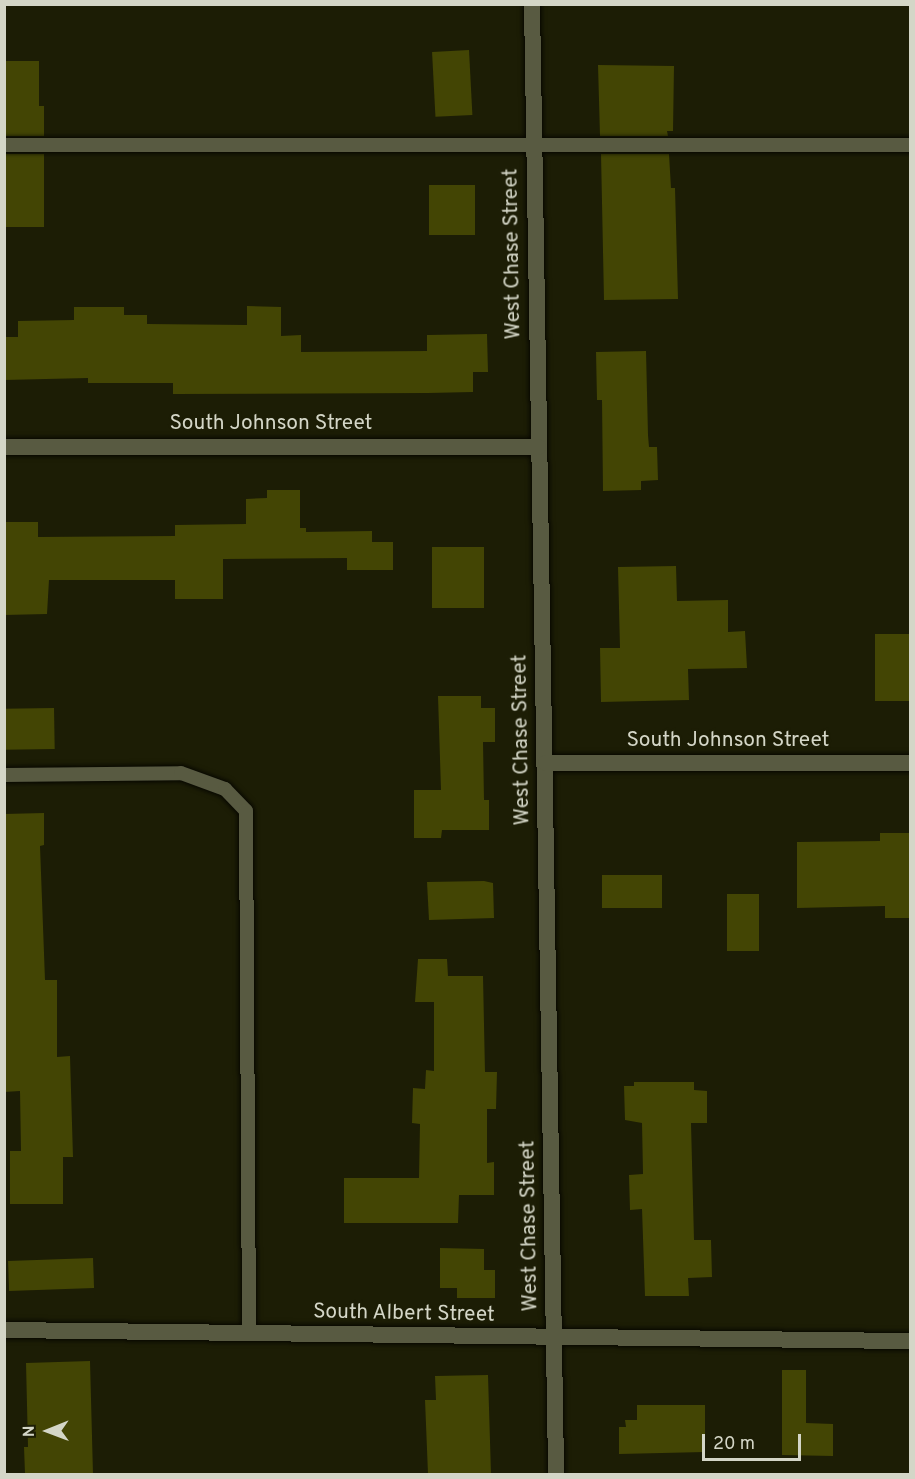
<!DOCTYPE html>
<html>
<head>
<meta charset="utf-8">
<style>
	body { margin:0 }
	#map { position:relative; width:915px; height:1479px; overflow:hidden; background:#1c1d05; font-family:Overpass,sans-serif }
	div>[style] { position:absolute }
	.building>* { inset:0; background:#434504; transform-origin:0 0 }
	.roads { filter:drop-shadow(0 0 2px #070700) drop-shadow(0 0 2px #070700) }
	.service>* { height:14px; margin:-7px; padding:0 7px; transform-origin:7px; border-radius:7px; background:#585a41 }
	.minor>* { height:16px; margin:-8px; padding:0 8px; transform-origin:8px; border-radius:8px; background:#585a41 }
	span { translate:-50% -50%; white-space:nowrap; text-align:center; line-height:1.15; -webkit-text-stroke:4.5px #1c1d05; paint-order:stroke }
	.street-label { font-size:21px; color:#d4d6c7 }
	.frame { position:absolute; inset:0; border:6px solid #d4d6c7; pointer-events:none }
	.north { position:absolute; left:18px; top:1401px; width:60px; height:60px; -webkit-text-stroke:4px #1c1d05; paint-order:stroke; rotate:269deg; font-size:16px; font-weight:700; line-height:24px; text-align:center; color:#d4d6c7 }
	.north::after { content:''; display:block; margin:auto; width:21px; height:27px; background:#d4d6c7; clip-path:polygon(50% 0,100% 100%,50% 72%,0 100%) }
	.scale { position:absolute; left:702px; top:1434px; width:99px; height:27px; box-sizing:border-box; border:3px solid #d4d6c7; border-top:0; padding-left:8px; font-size:18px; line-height:21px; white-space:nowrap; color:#d4d6c7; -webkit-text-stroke:4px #1c1d05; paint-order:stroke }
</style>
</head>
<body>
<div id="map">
	<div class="building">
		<i style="left:469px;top:50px;width:65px;height:37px;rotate:87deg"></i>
		<i style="clip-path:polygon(4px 61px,39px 61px,39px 106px,44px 106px,44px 136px,4px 136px)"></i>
		<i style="clip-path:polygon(598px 65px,674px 66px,673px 131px,667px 131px,668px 136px,600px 136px)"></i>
		<i style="left:4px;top:154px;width:40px;height:73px"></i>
		<i style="clip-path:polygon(601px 154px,669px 154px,671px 188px,675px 188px,678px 299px,604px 300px)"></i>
		<i style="left:475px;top:185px;width:50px;height:46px;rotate:90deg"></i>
		<i style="clip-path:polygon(247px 306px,281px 307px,281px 336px,301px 335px,301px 352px,427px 351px,427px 335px,487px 334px,488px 372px,473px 372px,473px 392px,428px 393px,173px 394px,173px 383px,88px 383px,88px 378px,4px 380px,4px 337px,18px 337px,18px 321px,74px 320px,74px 307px,124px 307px,124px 315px,147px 315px,147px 324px,247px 325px)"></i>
		<i style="clip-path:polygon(646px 351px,648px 435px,649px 447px,657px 447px,658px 480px,641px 481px,641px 490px,603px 491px,602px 400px,597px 400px,596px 352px)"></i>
		<i style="clip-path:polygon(267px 490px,300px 490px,300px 528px,306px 528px,306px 532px,372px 531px,372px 542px,393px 542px,393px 570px,347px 570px,347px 558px,223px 559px,223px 599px,175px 599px,175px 580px,49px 580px,47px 614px,4px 615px,4px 522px,38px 522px,38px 537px,175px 536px,175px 525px,246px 524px,246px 499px,267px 498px)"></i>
		<i style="left:432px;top:547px;width:52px;height:61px"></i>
		<i style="clip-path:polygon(676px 566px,677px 601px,728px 600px,728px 632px,745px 631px,747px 668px,688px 669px,689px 700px,601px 702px,600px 648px,620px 648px,618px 567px)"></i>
		<i style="left:875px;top:634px;width:35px;height:67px"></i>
		<i style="clip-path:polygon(438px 696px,481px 696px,481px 708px,495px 708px,495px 742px,483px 742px,484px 800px,489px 800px,489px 830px,442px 830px,441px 838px,414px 838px,414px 790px,441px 790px)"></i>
		<i style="left:54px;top:708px;width:41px;height:50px;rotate:89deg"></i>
		<i style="clip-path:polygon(44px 813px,44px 845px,40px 846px,45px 980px,57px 980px,57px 1057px,70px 1056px,73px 1157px,63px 1157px,63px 1204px,10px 1204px,10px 1151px,21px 1151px,20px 1091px,4px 1092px,4px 814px)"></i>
		<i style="clip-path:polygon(880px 833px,910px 833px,910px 918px,885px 918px,885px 906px,797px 908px,797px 842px,880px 841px)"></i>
		<i style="left:662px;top:875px;width:33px;height:60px;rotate:90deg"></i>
		<i style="clip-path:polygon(484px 881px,493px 883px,494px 918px,429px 920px,427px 882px)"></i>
		<i style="left:727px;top:894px;width:32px;height:57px"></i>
		<i style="clip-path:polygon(418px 959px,447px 959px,448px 976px,483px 976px,485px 1072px,497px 1072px,496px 1109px,487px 1109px,487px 1163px,494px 1162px,494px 1195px,459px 1195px,458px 1223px,344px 1223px,344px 1178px,419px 1178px,420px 1124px,412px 1123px,413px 1088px,425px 1089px,426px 1070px,434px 1071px,434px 1002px,415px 1002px)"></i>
		<i style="clip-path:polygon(634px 1082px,694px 1082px,694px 1090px,707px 1091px,707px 1123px,691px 1123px,694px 1240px,711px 1240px,712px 1277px,688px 1278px,689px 1296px,645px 1296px,642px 1209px,630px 1210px,629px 1175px,643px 1174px,642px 1123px,625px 1120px,624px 1086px,634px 1086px)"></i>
		<i style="clip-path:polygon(440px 1248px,484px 1249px,484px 1270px,495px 1270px,495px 1298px,457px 1298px,457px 1288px,440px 1288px)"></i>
		<i style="left:93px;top:1258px;width:30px;height:85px;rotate:88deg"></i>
		<i style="clip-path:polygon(90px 1361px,93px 1474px,25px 1474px,24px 1447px,28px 1447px,26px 1363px)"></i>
		<i style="clip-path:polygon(782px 1370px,806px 1370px,806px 1423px,833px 1424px,833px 1456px,782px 1455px)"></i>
		<i style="clip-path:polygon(488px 1375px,491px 1474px,428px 1474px,425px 1400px,436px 1400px,435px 1376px)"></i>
		<i style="clip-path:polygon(637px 1405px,705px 1405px,705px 1452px,619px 1454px,619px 1427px,626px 1427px,625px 1420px,637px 1420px)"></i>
	</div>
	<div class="roads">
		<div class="service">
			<i style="left:4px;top:145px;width:906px"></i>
			<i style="left:4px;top:775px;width:177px;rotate:-0.6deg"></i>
			<i style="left:181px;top:773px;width:47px;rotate:20deg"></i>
			<i style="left:225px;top:789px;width:30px;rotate:46deg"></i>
			<i style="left:246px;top:811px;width:523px;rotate:89.67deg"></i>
		</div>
		<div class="minor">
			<i style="left:532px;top:4px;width:1470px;rotate:89.06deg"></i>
			<i style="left:4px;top:447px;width:534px"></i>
			<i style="left:546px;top:763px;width:364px"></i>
			<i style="left:4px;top:1330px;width:906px;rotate:0.7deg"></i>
		</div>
	</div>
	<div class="street-label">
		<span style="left:513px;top:254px;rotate:-91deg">West Chase Street</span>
		<span style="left:271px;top:424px">South Johnson Street</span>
		<span style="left:522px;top:740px;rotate:-91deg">West Chase Street</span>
		<span style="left:728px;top:741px">South Johnson Street</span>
		<span style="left:530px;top:1226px;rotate:-91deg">West Chase Street</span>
		<span style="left:404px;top:1314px;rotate:1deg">South Albert Street</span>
	</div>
	<div class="frame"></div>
	<div class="north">N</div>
	<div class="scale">20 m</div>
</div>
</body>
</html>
